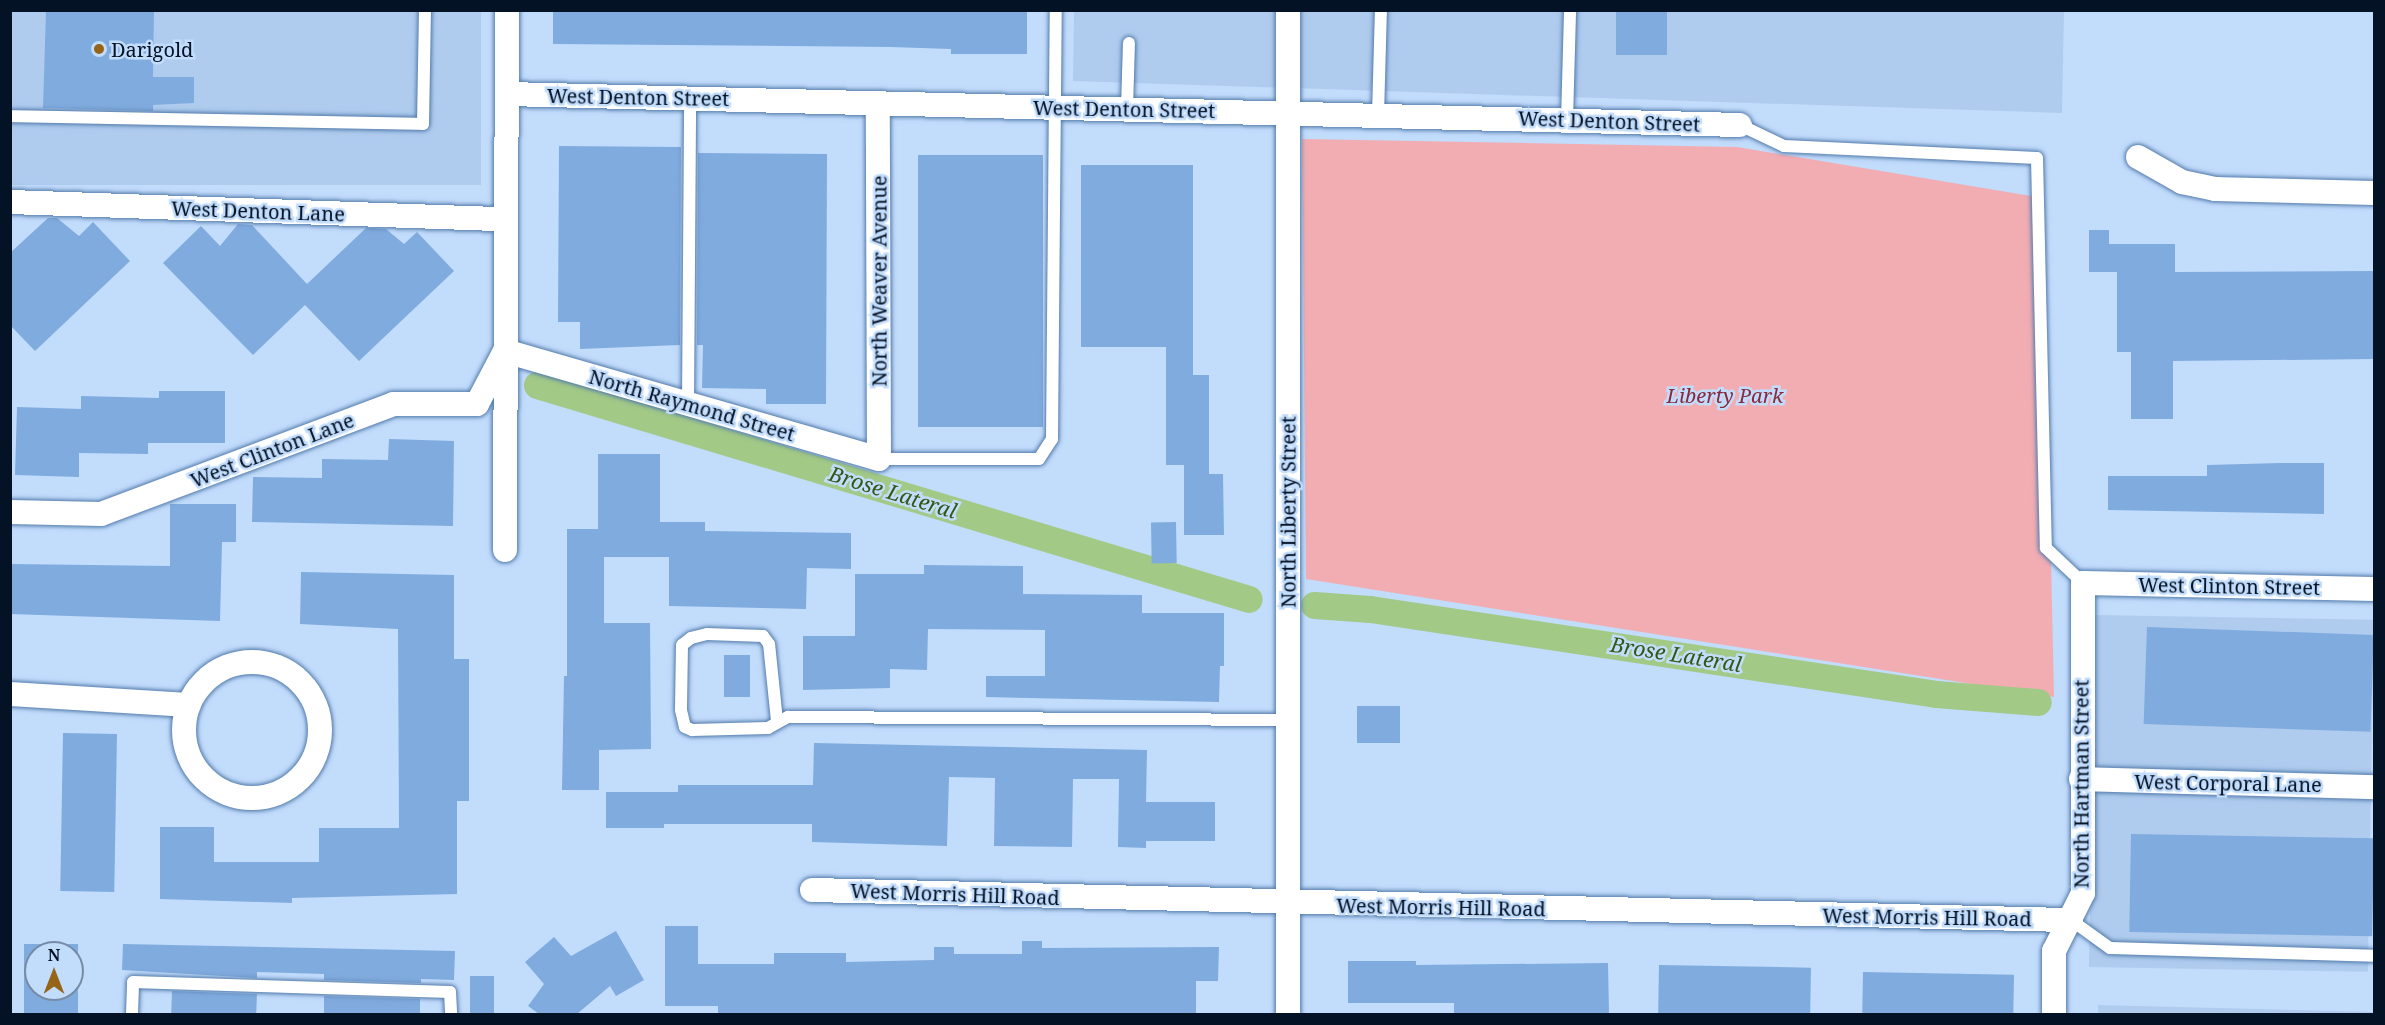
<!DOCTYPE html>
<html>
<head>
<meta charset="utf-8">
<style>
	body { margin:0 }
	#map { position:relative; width:2385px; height:1025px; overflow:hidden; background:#c2dcfc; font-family:"Noto Serif",serif }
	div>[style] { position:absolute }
	.built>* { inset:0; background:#afccef; transform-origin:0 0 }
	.green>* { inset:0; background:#f2adb3 }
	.canal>* { height:27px; margin:-13.5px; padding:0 13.5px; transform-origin:13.5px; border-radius:13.5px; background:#a2c986 }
	.building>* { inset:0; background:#80abde; transform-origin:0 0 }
	.roads { filter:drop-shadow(0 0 2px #527bab) drop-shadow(0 0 2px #527bab) }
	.lane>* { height:12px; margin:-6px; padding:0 6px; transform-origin:6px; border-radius:6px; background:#fff }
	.street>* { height:24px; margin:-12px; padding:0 12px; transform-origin:12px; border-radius:12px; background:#fff }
	.street>.ring { margin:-12px; padding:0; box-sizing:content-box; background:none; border:24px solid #fff; border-radius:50% }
	.dots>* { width:16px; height:16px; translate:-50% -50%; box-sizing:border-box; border:3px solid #c2dcfc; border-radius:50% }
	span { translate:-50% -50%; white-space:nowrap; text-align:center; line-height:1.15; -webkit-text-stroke:5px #c2dcfc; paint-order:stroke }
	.poi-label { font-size:20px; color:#031224 }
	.left { translate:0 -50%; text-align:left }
	.street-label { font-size:20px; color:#031224 }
	.park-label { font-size:20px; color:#89293c; font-style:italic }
	.water-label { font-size:21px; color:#345711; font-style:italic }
	.frame { position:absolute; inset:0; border:12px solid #031224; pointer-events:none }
	.north { position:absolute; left:24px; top:941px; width:60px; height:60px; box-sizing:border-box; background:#c2dcfc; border:2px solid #768ba6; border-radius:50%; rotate:0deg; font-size:16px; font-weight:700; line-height:24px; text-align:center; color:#031224 }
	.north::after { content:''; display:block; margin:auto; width:21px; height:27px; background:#956416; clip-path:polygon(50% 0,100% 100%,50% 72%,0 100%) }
</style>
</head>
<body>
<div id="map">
	<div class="built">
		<i style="left:11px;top:11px;width:470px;height:174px"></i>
		<i style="clip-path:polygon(1074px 11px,2064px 11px,2062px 113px,1073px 81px)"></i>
		<i style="left:2095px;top:615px;width:279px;height:352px;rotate:1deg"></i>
		<i style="clip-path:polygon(2098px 1005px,2374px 1012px,2374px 1014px,2098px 1014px)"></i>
	</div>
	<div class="green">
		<i style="clip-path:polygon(1302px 139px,1737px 147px,2043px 198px,2054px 697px,1306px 579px)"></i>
	</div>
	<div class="canal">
		<i style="left:537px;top:385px;width:743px;rotate:16.73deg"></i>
		<i style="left:1314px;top:605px;width:56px;rotate:4.1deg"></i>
		<i style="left:1370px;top:609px;width:572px;rotate:8.54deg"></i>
		<i style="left:1936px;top:694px;width:102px;rotate:4.5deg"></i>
	</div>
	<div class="building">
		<i style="clip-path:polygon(46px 10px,154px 10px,153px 77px,194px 77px,194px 103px,153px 105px,153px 111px,43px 108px)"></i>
		<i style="clip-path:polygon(553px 10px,1027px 10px,1027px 54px,951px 54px,951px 49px,891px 47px,553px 44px)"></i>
		<i style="left:1616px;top:10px;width:51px;height:45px"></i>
		<i style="clip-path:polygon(559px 146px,681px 147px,680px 345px,580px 349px,580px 322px,558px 322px)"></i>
		<i style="clip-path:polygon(698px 153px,827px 154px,826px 404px,766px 404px,766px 389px,702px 388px,703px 345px,697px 345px)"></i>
		<i style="left:1043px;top:155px;width:272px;height:125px;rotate:90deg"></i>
		<i style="clip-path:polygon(1081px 165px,1193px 165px,1193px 375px,1209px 375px,1209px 474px,1223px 474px,1224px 535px,1184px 535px,1184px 465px,1166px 465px,1166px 347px,1081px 347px)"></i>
		<i style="clip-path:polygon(48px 218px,57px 218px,79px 236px,93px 222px,130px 261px,35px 351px,10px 325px,10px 253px)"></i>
		<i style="clip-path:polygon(238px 224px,252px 225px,307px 284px,366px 228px,386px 229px,404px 244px,417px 232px,454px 271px,359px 361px,305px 305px,253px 355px,163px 263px,201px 226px,220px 246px)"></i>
		<i style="clip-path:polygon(2089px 230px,2109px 230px,2109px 244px,2175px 244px,2175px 272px,2374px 271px,2374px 359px,2173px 361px,2173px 419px,2131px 419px,2131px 352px,2117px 352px,2117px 272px,2089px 272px)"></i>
		<i style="clip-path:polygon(159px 391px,225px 391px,225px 443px,148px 443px,148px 454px,79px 453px,79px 477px,15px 475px,17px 407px,81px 409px,81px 396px,159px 398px)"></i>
		<i style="clip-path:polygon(389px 439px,454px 441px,453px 526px,252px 522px,253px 477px,322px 478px,322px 459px,388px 460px)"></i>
		<i style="clip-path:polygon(598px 454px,660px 454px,660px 522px,705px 522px,705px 531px,851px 533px,851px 569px,807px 568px,806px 609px,669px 606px,669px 557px,604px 557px,604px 623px,650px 623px,651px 749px,599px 750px,599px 790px,562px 790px,564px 676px,567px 676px,567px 529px,598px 529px)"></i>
		<i style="clip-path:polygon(2281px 463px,2324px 463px,2324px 514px,2108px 510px,2108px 476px,2207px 476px,2207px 465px)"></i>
		<i style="clip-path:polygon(170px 504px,236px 504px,236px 542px,222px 542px,220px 621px,10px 614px,10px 564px,170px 566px)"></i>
		<i style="left:1176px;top:522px;width:41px;height:25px;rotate:89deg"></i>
		<i style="clip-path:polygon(924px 565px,1023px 566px,1023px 594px,1142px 595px,1142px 613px,1224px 613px,1224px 666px,1220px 666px,1219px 702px,986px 697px,986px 676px,1045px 676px,1045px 630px,928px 629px,927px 670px,890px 669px,890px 688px,803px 690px,803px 636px,855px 636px,855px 574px,924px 574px)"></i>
		<i style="clip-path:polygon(301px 572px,454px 575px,454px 659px,469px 659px,469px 801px,457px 801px,457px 894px,292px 898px,292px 903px,160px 899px,160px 827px,214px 827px,214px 862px,319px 862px,319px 828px,399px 828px,398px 629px,300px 624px)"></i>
		<i style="left:2147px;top:627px;width:227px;height:97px;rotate:2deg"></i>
		<i style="left:724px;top:655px;width:26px;height:42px"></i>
		<i style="left:1357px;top:706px;width:43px;height:37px"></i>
		<i style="left:63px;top:733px;width:54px;height:158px;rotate:1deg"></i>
		<i style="clip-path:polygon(814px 743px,1147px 750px,1146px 802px,1215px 802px,1215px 841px,1146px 841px,1146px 848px,1118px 847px,1119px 779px,1073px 779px,1072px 847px,994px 846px,995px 778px,949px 777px,947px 846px,812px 842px,812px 824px,664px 824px,664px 828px,606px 828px,606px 792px,678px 792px,678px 785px,813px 785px)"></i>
		<i style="left:2131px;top:834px;width:243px;height:98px;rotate:1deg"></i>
		<i style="clip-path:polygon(665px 926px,698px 926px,698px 964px,774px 964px,774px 953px,846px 953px,846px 962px,934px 960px,934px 947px,954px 947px,954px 954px,1022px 954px,1022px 941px,1042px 941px,1042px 948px,1219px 947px,1218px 981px,1196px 981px,1196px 1014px,718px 1014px,718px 1006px,665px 1006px)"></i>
		<i style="clip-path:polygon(616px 931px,644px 980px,616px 996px,610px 986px,577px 1014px,539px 1014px,528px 1006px,544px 984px,525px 962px,554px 937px,571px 956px)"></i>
		<i style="clip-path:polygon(evenodd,24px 944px,78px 944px,78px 1014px,24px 1014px,24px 944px,36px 953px,72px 953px,72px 989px,36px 989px,36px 953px)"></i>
		<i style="clip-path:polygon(123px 944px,455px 951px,454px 980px,421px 979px,421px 983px,324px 980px,324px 974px,257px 972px,257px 978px,122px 970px)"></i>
		<i style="clip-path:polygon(1348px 961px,1416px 961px,1416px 965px,1608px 963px,1609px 1014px,1454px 1014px,1454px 1003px,1348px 1003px)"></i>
		<i style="left:1659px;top:965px;width:152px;height:49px;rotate:1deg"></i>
		<i style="left:1863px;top:972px;width:151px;height:42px;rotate:1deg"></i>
		<i style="left:470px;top:976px;width:24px;height:38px"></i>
		<i style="left:172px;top:991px;width:85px;height:23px;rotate:2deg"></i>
		<i style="clip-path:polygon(324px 996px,420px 999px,420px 1014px,324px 1014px)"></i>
	</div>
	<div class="roads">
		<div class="lane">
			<i style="left:1127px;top:109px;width:66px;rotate:-88.3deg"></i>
			<i style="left:1378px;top:115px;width:105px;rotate:-88.4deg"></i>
			<i style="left:10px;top:116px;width:413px;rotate:1.1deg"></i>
			<i style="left:423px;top:124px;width:114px;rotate:-89deg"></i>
			<i style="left:1567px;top:120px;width:110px;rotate:-88.4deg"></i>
			<i style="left:1740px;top:125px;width:49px;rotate:25.5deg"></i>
			<i style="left:1784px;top:146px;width:253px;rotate:2.7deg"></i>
			<i style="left:2037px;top:158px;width:390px;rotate:88.7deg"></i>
			<i style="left:2046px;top:548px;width:51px;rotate:43.4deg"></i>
			<i style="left:688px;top:404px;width:305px;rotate:-89.6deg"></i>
			<i style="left:879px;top:459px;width:160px"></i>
			<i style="left:1039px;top:459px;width:24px;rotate:-57deg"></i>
			<i style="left:1052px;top:439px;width:429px;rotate:-89.5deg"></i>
			<i style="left:777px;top:721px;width:77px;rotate:-95.9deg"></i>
			<i style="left:769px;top:644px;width:10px;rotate:-127deg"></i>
			<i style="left:763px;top:636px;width:56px;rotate:-178deg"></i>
			<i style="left:707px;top:634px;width:16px;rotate:166deg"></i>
			<i style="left:691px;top:638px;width:11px;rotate:142deg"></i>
			<i style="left:682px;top:645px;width:65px;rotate:90.9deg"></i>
			<i style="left:681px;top:710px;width:17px;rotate:77deg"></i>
			<i style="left:685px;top:727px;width:8px;rotate:23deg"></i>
			<i style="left:692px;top:730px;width:76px;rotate:-1.5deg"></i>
			<i style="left:768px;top:728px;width:23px;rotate:-29deg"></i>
			<i style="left:788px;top:717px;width:501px;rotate:0.34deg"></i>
			<i style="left:2071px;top:920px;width:48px;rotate:35.7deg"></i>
			<i style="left:2110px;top:948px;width:264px;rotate:1.7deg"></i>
			<i style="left:132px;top:1014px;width:32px;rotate:-88deg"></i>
			<i style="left:133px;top:982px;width:317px;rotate:1.8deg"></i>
			<i style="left:450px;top:992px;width:22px;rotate:87deg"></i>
		</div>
		<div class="street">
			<i style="left:1288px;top:10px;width:1004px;rotate:90deg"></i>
			<i style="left:507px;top:94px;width:1233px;rotate:1.44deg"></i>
			<i style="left:2138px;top:157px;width:51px;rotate:29.6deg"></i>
			<i style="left:2182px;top:182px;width:34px;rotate:12deg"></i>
			<i style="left:2215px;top:189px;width:159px;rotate:1.4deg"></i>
			<i style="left:10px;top:202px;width:496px;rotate:2deg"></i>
			<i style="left:10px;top:512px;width:91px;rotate:1.3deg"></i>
			<i style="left:101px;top:514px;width:312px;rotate:-20.6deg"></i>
			<i style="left:393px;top:404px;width:84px"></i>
			<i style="left:477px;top:404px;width:60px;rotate:-62.2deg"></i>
			<i style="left:505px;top:351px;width:389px;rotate:16.1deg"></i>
			<i style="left:879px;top:459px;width:356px;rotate:-90.2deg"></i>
			<i style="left:505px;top:550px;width:540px;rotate:-89.79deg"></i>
			<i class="ring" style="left:184px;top:662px;width:112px;height:112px"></i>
			<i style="left:10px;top:694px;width:179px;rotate:3.5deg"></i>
			<i style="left:2081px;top:779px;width:293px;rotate:1.6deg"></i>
			<i style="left:812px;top:890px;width:1259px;rotate:1.37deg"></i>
			<i style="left:2054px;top:1014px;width:63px;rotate:-90deg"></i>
			<i style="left:2054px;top:951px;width:65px;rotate:-63.4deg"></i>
			<i style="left:2083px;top:893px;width:310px;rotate:-90deg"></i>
			<i style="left:2083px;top:583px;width:291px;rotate:1.2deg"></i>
		</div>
	</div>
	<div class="dots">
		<i style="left:99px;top:49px;background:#956416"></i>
	</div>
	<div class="poi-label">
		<span class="left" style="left:111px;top:49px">Darigold</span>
	</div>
	<div class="street-label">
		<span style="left:638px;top:97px;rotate:1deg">West Denton Street</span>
		<span style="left:1124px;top:109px;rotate:1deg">West Denton Street</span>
		<span style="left:1609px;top:121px;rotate:2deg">West Denton Street</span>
		<span style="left:258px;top:211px;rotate:2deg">West Denton Lane</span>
		<span style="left:879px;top:281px;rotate:-90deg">North Weaver Avenue</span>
		<span style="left:692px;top:405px;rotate:16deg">North Raymond Street</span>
		<span style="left:272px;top:450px;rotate:-21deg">West Clinton Lane</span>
		<span style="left:1288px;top:512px;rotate:-90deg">North Liberty Street</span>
		<span style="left:2229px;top:586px;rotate:1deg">West Clinton Street</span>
		<span style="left:2228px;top:783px;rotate:1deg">West Corporal Lane</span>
		<span style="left:2081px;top:784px;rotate:-90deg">North Hartman Street</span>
		<span style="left:955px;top:894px;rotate:2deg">West Morris Hill Road</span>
		<span style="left:1441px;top:907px;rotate:1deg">West Morris Hill Road</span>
		<span style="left:1927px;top:917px;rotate:1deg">West Morris Hill Road</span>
	</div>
	<div class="park-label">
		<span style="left:1725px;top:395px">Liberty Park</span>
	</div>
	<div class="water-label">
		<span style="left:893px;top:492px;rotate:17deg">Brose Lateral</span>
		<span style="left:1676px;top:654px;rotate:9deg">Brose Lateral</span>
	</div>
	<div class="frame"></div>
	<div class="north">N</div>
</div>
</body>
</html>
